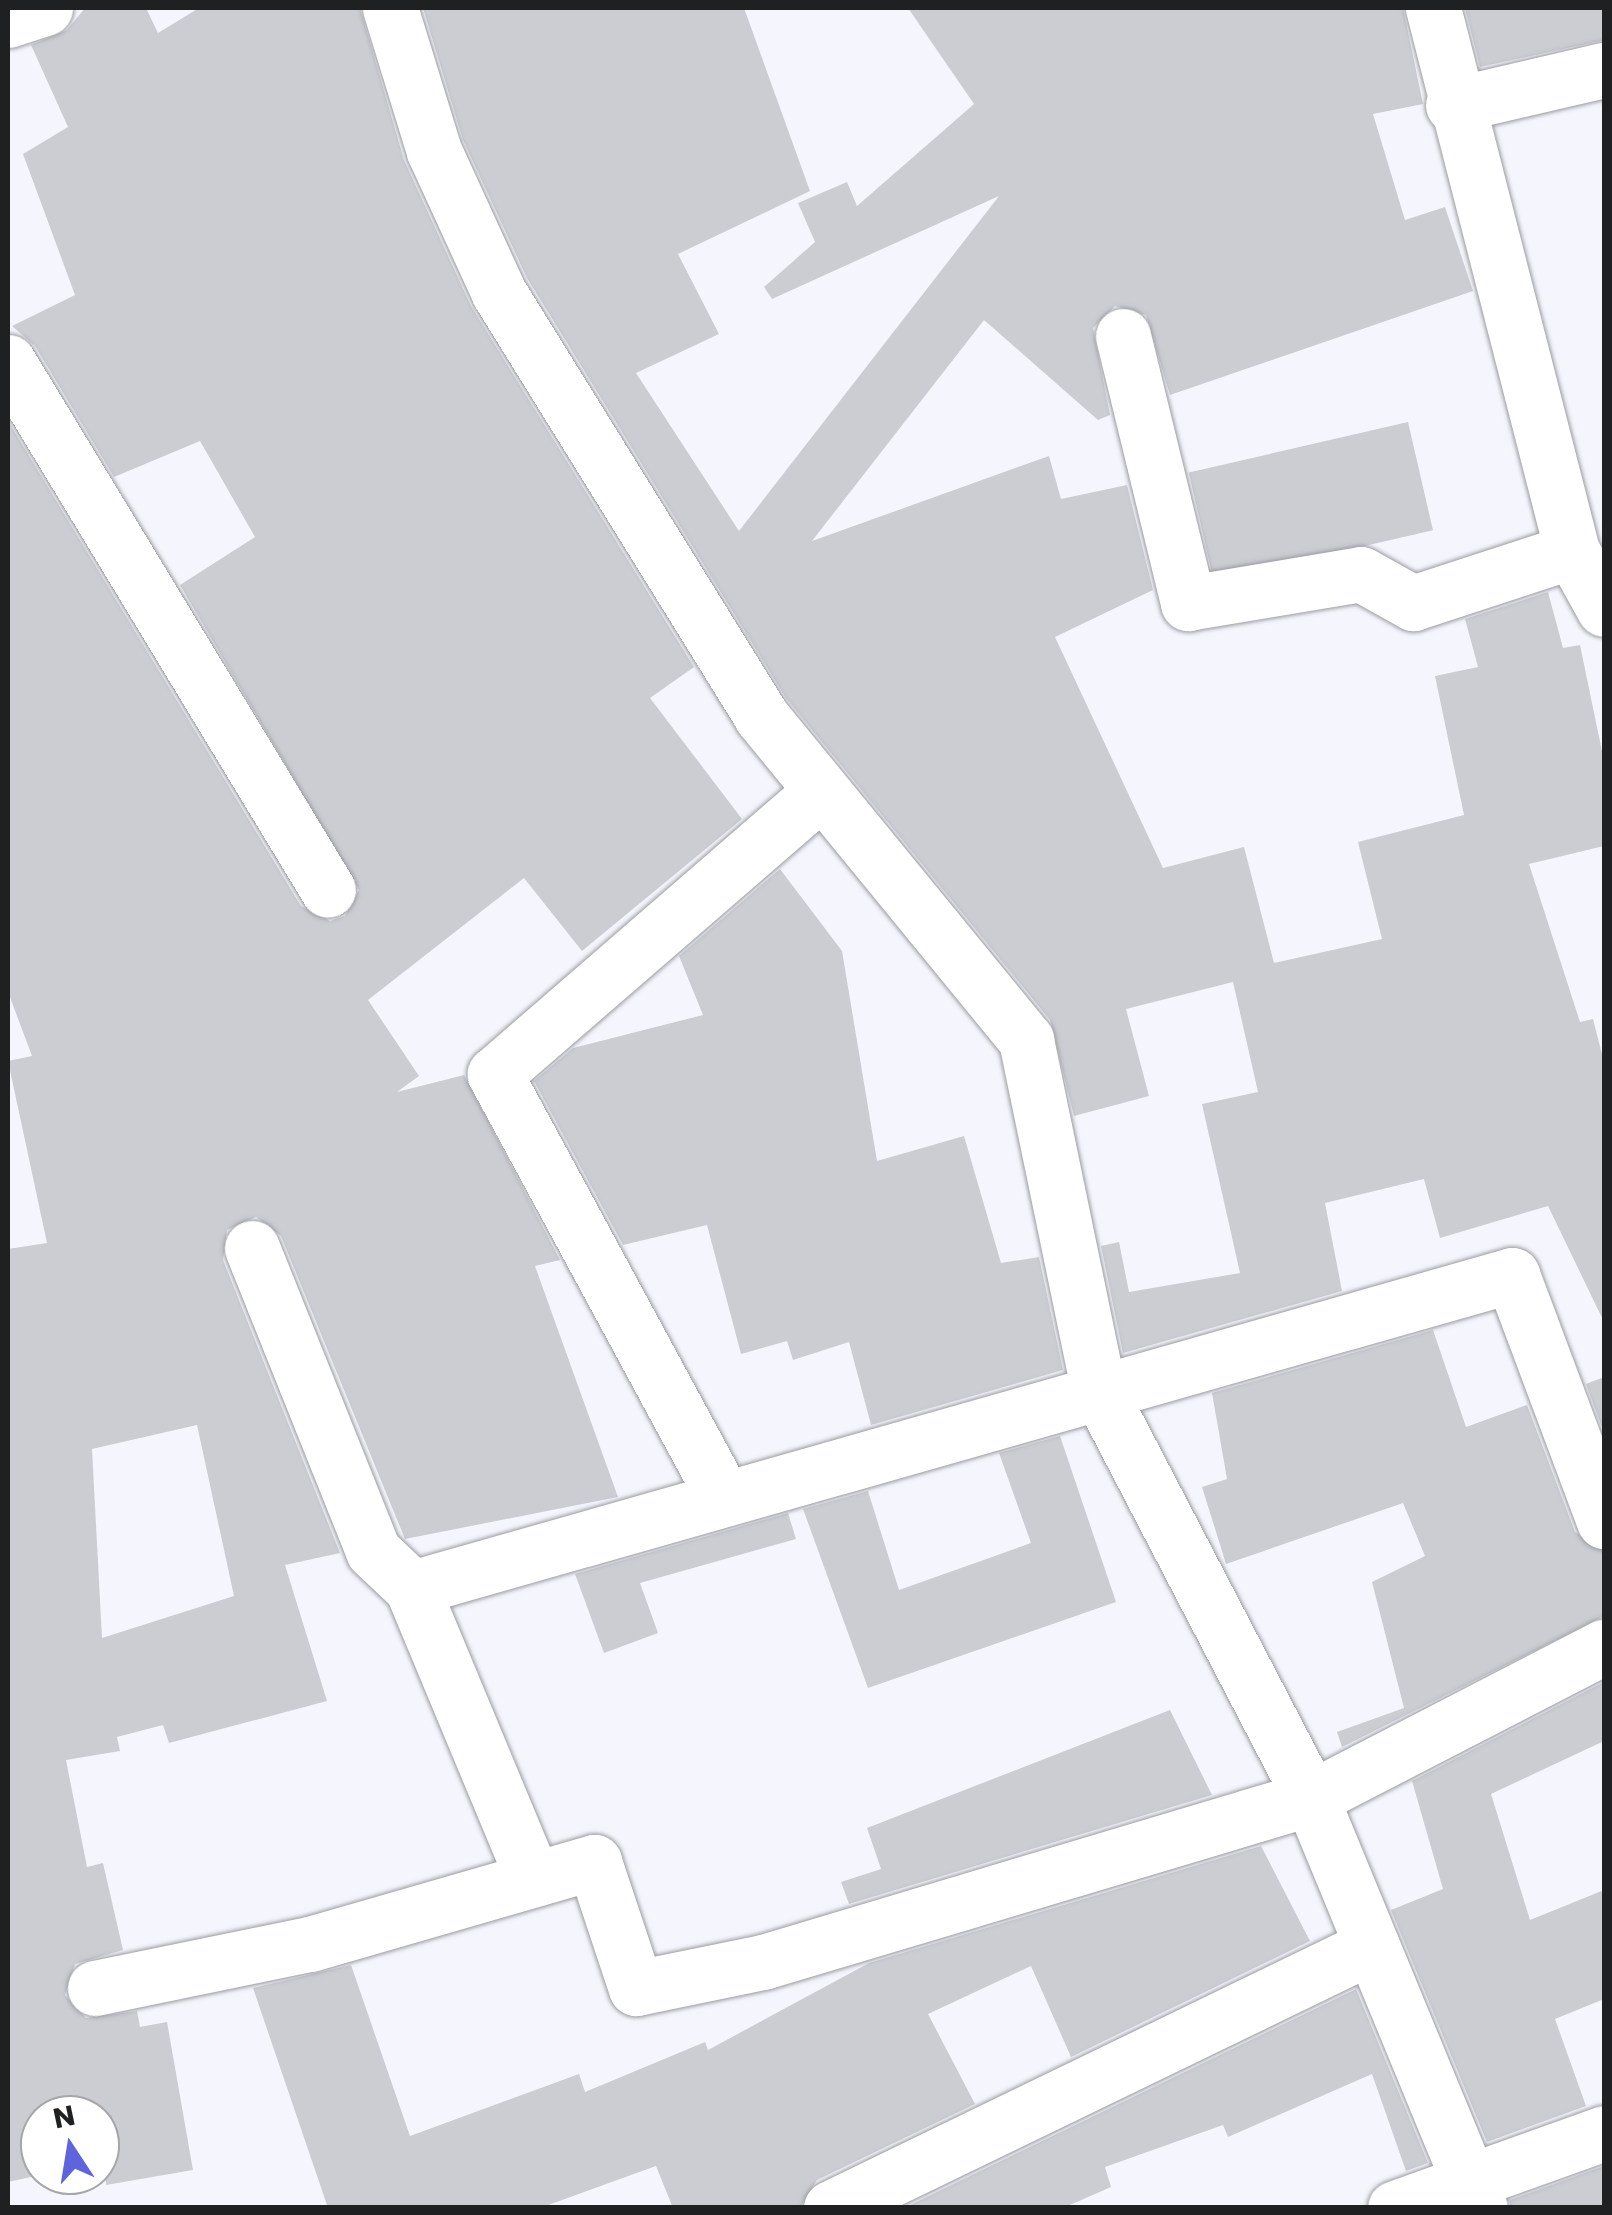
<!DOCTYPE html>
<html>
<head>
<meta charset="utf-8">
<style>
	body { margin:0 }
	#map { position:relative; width:1612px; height:2215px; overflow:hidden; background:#f5f6fd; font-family:Poppins,sans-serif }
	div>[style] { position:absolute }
	.building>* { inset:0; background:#cbcdd3; transform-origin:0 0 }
	.roads { filter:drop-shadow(0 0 2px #9a9ba0) drop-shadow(0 0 2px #9a9ba0) }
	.minor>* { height:55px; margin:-27.5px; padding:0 27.5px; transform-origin:27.5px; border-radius:27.5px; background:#fff }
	span { translate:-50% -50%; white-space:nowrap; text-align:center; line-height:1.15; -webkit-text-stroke:10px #fff; paint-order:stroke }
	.frame { position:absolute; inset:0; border:10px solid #1f2022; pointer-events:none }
	.north { position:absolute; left:20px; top:2095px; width:100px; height:100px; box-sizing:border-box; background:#fff; border:2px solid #a5a6a7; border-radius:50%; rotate:348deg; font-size:28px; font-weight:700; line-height:40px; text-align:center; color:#1f2022 }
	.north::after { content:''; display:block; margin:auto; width:35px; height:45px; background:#5d64dc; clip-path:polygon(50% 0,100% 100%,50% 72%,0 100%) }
</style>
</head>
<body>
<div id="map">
	<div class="building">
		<i style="clip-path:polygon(evenodd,85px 8px,146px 8px,158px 33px,199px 8px,360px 8px,404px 160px,471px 306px,694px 667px,650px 698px,742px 819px,582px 951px,524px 878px,368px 1000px,419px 1076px,397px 1092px,464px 1075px,560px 1260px,535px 1266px,618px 1497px,405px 1539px,281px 1236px,256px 1217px,227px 1230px,223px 1260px,340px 1553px,285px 1565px,327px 1701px,169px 1743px,163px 1725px,117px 1737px,120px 1751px,66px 1760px,87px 1867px,103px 1863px,123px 1950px,75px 1964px,65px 1995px,86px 2018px,137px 2011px,140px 2027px,167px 2022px,193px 2170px,106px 2185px,100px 2115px,40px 2115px,40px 2175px,8px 2182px,8px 1249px,47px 1243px,8px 1061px,32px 1056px,8px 992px,8px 421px,301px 906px,330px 921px,345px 916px,359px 890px,180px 585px,255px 537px,200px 441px,114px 477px,35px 346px,12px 326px,75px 295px,23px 154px,68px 127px,31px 45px,67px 30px,85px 8px,197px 1425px,234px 1596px,102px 1638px,92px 1449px,197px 1425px)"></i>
		<i style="clip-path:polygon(423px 8px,744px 8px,810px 191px,678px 254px,719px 334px,636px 373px,739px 531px,999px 196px,772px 299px,764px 287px,815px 242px,798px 203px,847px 182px,857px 206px,974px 104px,908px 8px,1403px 8px,1423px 104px,1373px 114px,1405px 220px,1445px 207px,1473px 291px,1170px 395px,1146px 315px,1115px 306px,1093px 328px,1110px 415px,1098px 420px,984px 320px,812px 541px,1049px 456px,1061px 499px,1127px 485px,1153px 590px,1055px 637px,1163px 868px,1244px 847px,1274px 963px,1382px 939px,1358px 842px,1464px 815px,1435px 676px,1478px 667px,1465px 619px,1548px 592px,1563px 648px,1580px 645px,1604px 761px,1604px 846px,1529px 864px,1580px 1022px,1593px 1019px,1604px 1062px,1604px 1322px,1548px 1206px,1440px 1238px,1424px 1179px,1325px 1203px,1342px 1291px,1123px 1353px,1101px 1246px,1119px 1242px,1129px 1292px,1240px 1273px,1202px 1104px,1258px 1092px,1233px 982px,1126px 1009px,1149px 1096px,1074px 1116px,1050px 1020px,786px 698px,527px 278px,463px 140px)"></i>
		<i style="clip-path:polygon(1465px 8px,1604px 8px,1604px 40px,1480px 67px)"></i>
		<i style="left:1408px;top:422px;width:111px;height:225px;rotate:77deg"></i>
		<i style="clip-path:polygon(780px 869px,842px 951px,877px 1161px,964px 1136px,1001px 1263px,1039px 1257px,1063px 1370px,871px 1425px,849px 1342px,793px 1360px,787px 1341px,741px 1354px,707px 1225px,623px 1245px,534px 1081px,573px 1048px,703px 1015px,679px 956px)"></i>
		<i style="clip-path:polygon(1433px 1330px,1466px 1427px,1527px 1405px,1575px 1532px,1604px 1551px,1604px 1616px,1342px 1747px,1337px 1732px,1404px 1708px,1372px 1582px,1425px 1556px,1403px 1503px,1226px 1564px,1202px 1487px,1227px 1479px,1212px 1393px)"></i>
		<i style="clip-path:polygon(1604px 1377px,1604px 1433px,1586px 1384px)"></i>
		<i style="clip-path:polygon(1060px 1436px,1116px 1602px,868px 1688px,803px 1509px,868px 1491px,899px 1590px,1031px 1543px,999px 1453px)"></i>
		<i style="clip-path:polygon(788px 1513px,796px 1539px,640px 1583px,658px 1633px,604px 1653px,575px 1574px)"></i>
		<i style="clip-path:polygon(1604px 1682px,1604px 1741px,1491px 1794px,1530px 1920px,1604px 1890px,1604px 1999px,1555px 2019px,1586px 2106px,1487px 2142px,1391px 1910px,1443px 1889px,1412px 1781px)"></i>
		<i style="clip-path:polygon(1170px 1710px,1212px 1795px,849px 1904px,841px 1882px,881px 1869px,867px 1828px)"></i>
		<i style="clip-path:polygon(1261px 1846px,1310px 1941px,1071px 2057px,1031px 1966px,928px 2014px,975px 2104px,817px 2180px,800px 2208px,673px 2208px,656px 2166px,540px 2208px,328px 2208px,253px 1988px,351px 1965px,410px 2136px,579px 2074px,585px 2092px,705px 2042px,708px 2050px,869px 1963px)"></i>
		<i style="clip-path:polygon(1356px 1989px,1428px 2163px,1406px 2171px,1372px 2074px,1228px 2137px,1223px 2125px,1105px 2167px,1111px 2187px,1063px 2208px,904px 2208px)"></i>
		<i style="clip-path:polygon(1604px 2166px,1604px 2208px,1510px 2208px,1510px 2200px)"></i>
	</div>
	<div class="roads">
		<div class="minor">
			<i style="left:390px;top:8px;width:150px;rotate:72.9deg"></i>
			<i style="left:434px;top:151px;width:156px;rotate:65.4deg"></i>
			<i style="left:499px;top:293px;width:498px;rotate:58.2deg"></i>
			<i style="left:761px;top:716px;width:419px;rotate:50.7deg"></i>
			<i style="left:1026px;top:1040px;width:359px;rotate:78.3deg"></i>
			<i style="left:1099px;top:1391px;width:459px;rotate:62.5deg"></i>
			<i style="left:1311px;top:1798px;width:443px;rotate:67.6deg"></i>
			<i style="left:1433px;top:8px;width:561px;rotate:75.64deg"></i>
			<i style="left:1572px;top:551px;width:66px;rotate:61.1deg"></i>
			<i style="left:8px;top:20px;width:39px;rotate:-18deg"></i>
			<i style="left:1453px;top:105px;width:155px;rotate:-13.1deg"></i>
			<i style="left:1123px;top:336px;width:275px;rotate:76.3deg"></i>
			<i style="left:1188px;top:603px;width:175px;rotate:-9.5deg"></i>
			<i style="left:1361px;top:574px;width:60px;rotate:29.1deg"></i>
			<i style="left:1413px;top:603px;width:167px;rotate:-18.1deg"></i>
			<i style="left:8px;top:362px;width:617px;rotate:58.78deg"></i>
			<i style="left:252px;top:1248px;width:326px;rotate:68.2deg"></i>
			<i style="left:373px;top:1551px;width:54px;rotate:43.5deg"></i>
			<i style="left:412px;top:1588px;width:1144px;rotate:-15.88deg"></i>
			<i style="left:1512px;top:1275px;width:263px;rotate:69.5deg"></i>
			<i style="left:724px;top:1498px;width:482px;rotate:-118.4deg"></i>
			<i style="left:495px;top:1074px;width:432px;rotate:-40.9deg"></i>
			<i style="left:412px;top:1588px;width:315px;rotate:67.4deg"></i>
			<i style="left:95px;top:1988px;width:219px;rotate:-11.6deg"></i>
			<i style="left:310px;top:1944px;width:296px;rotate:-16.1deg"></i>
			<i style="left:594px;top:1862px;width:133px;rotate:71.6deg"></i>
			<i style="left:636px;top:1988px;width:130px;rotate:-11.6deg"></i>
			<i style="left:763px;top:1962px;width:572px;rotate:-16.66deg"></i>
			<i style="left:1311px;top:1798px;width:330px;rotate:-27.3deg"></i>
			<i style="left:831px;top:2208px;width:601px;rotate:-25.84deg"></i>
			<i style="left:1395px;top:2208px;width:222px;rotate:-19.7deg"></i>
		</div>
	</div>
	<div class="frame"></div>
	<div class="north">N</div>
</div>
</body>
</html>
